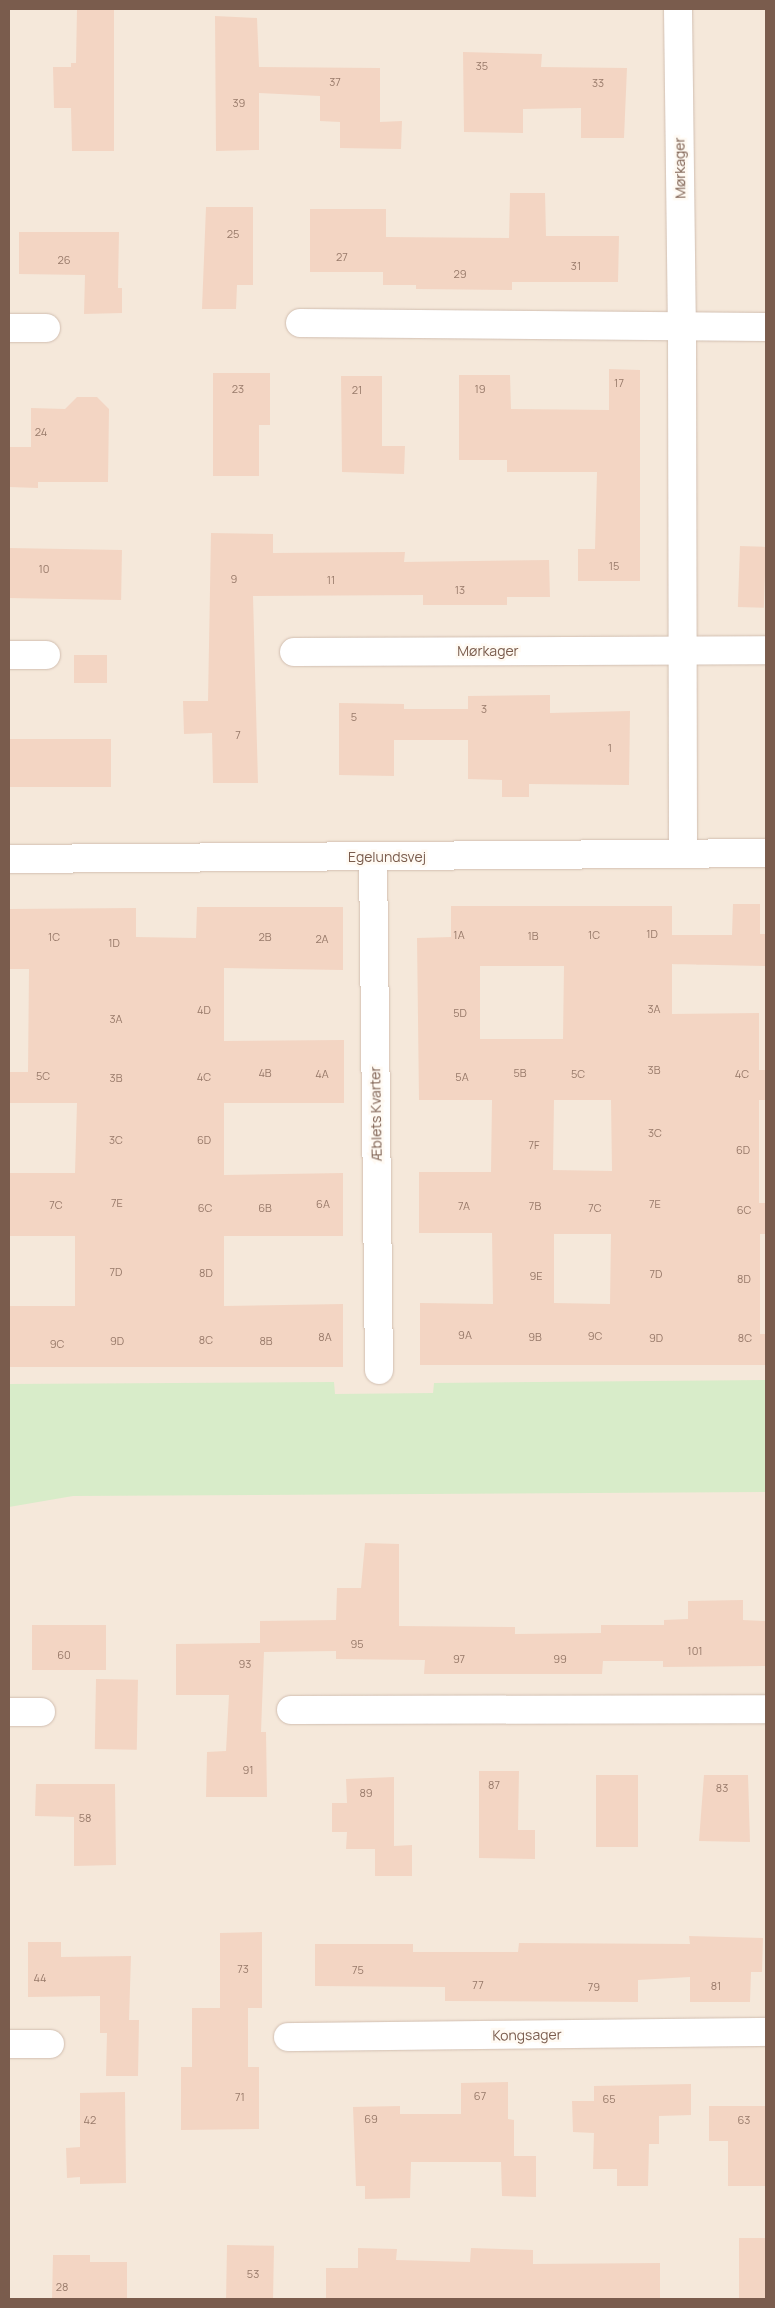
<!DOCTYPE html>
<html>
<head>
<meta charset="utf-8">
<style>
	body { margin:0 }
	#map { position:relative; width:775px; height:2308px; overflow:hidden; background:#fdf6ec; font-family:Manrope,sans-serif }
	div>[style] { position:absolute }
	.residential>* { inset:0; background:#f5e8da; transform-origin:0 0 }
	.green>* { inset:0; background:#d8ecc9 }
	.building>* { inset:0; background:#f3d5c3; transform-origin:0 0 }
	.roads { filter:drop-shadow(0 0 1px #d1beb0) drop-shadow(0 0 1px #d1beb0) }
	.street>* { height:28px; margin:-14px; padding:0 14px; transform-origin:14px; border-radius:14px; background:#fff }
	span { translate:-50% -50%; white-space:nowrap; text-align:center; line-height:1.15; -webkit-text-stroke:5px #fffaf3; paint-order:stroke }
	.number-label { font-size:11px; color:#987a6a }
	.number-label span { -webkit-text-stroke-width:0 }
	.street-label { font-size:14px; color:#7a5c4d }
	.frame { position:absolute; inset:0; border:10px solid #7a5c4d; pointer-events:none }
</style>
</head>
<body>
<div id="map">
	<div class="residential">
		<i style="left:9px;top:9px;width:757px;height:2290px"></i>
	</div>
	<div class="green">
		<i style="clip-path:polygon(766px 1380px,766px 1492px,73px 1496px,9px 1507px,9px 1384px,334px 1382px,335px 1394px,433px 1393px,434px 1383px)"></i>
	</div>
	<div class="building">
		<i style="clip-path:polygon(77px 9px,114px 9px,114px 151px,72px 151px,71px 108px,54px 108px,53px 67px,71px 67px,71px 63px,76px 63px)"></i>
		<i style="clip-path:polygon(215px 16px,257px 18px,259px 67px,380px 68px,380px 122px,402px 121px,401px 149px,340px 148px,340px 122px,320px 121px,320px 96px,259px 93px,259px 150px,216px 151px)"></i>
		<i style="clip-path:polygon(463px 52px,542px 54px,541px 67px,627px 68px,624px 138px,581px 138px,581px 108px,523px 109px,523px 133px,464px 132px)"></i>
		<i style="clip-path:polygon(510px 193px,545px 193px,546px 236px,619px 236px,618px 282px,512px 282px,512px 290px,416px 289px,416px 285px,383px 285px,383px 272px,310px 272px,310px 209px,386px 209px,386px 237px,509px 238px)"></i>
		<i style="clip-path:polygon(206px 207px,253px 207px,253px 285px,237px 285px,236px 309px,202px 309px)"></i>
		<i style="clip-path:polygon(19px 232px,119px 232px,118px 288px,122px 288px,122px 313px,84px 314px,85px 275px,19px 274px)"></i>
		<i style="clip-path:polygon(609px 369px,640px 370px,640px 581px,578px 581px,578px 549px,595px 549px,597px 472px,507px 472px,507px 460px,459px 460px,459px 375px,510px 375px,511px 409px,609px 410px)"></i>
		<i style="clip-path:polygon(213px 373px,270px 373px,270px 425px,259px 425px,259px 476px,213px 476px)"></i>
		<i style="clip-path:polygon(341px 376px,382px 376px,382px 446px,405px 446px,404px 474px,342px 472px)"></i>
		<i style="clip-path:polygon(77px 397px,97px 397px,109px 409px,108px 482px,38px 482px,38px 488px,9px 487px,9px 447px,31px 447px,31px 408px,65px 409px)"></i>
		<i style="clip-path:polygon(211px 533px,273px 534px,273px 553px,405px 552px,404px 562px,549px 560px,550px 597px,507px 597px,507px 605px,423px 605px,423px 595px,253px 596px,258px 783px,213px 783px,212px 733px,184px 734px,183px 701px,208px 701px)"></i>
		<i style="left:740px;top:546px;width:26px;height:61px;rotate:2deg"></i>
		<i style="left:9px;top:548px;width:113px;height:50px;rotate:1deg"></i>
		<i style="left:74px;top:655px;width:33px;height:28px"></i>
		<i style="clip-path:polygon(550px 695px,550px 713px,630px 711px,629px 785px,529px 784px,529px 797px,502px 797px,502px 780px,468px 779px,468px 740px,394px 740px,394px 776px,339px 775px,339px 703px,404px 704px,404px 709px,468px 709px,468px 696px)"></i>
		<i style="left:9px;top:739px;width:102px;height:48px"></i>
		<i style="clip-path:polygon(evenodd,733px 904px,760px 904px,760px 934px,766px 934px,766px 966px,672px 964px,672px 1014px,759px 1013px,759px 1070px,766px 1070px,766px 1100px,759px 1100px,759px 1203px,766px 1203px,766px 1234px,760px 1234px,760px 1334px,766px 1334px,766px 1365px,420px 1365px,420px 1303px,493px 1304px,492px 1233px,419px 1233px,419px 1172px,491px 1172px,492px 1100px,419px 1100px,417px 938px,451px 937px,451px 906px,672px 906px,672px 935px,732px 935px,733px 904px,480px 966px,564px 966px,563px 1039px,480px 1039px,480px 966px,733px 904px,554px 1100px,611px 1100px,612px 1171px,553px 1170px,554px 1100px,733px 904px,554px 1234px,611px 1234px,610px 1304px,554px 1303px,554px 1234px)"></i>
		<i style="clip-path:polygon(197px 907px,343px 907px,343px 970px,224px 968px,224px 1041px,344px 1040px,344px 1103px,224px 1103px,224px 1175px,343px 1173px,343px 1236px,224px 1236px,224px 1306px,343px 1304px,343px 1367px,9px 1367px,9px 1306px,75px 1306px,75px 1236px,9px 1236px,9px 1173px,75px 1173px,77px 1103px,9px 1103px,9px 1072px,28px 1072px,29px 969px,9px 969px,9px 909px,136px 908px,136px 937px,196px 938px)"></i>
		<i style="clip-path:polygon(365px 1543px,399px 1544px,399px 1626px,515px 1627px,515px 1634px,601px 1633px,601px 1625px,664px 1625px,664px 1620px,688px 1619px,688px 1601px,743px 1600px,743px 1620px,766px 1621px,766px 1666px,663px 1667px,663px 1661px,603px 1661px,602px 1674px,424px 1674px,425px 1660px,336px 1659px,336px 1651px,264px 1652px,261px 1732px,266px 1732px,267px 1797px,206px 1797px,207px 1752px,226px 1751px,229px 1695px,176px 1695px,176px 1644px,260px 1643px,260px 1621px,336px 1620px,337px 1588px,361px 1588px)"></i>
		<i style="left:32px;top:1625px;width:74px;height:45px"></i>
		<i style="left:96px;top:1679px;width:42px;height:70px;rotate:1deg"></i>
		<i style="clip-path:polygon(479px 1771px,519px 1771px,518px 1830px,535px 1830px,535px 1859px,479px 1858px)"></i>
		<i style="left:638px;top:1775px;width:72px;height:42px;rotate:90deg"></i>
		<i style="clip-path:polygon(704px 1775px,748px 1775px,750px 1842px,699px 1841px)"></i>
		<i style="clip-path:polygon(394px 1777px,394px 1846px,412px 1845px,412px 1876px,375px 1876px,375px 1849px,346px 1849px,347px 1832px,332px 1832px,332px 1803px,347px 1803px,346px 1779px)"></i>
		<i style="clip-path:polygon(36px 1784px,115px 1784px,116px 1865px,74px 1866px,74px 1817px,35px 1816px)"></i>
		<i style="clip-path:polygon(262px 1932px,262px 2008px,248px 2008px,248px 2067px,259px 2067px,259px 2129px,181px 2130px,181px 2067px,192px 2067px,192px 2008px,220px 2008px,220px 1933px)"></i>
		<i style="clip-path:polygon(689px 1936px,763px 1938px,762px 1972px,751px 1972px,750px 2002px,690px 2002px,690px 1977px,638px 1980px,638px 2002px,445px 2001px,445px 1987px,315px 1986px,315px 1944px,413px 1944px,413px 1952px,518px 1952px,519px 1943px,690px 1944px)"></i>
		<i style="clip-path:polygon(28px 1942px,61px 1942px,61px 1957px,131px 1956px,129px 2020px,139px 2020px,138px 2076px,106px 2076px,107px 2033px,100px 2033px,100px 1996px,28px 1997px)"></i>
		<i style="clip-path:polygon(508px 2082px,508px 2119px,514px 2120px,514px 2156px,536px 2156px,536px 2197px,502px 2196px,501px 2162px,411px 2162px,410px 2198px,365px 2199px,365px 2186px,356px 2186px,353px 2107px,400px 2106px,400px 2114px,461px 2114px,461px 2083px)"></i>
		<i style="clip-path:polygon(691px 2084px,691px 2115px,659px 2116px,659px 2144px,649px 2144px,648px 2186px,617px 2186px,617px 2169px,593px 2169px,594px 2133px,573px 2132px,572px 2101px,594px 2101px,594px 2086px)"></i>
		<i style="clip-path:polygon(125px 2092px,126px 2183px,80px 2184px,80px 2177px,67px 2178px,66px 2148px,80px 2147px,80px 2093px)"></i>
		<i style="clip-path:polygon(709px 2106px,766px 2106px,766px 2186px,728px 2186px,728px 2141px,709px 2141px)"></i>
		<i style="left:766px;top:2238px;width:61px;height:27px;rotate:90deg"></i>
		<i style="left:227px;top:2245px;width:47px;height:54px;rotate:1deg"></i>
		<i style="clip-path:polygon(358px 2248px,397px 2249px,396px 2260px,470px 2262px,471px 2248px,533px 2250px,533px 2264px,660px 2263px,660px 2299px,326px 2299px,326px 2268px,358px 2268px)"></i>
		<i style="clip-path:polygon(53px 2255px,90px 2255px,90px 2262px,127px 2262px,127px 2299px,52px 2299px)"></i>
	</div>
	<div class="roads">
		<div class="street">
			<i style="left:678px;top:9px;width:319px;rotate:89.3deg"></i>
			<i style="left:682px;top:328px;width:526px;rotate:89.89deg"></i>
			<i style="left:300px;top:323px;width:466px;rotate:0.5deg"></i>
			<i style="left:9px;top:328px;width:37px"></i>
			<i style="left:294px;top:652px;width:472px;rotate:-0.2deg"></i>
			<i style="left:9px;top:655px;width:37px"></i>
			<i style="left:373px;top:857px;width:513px;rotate:89.33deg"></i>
			<i style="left:9px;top:859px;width:757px;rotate:-0.45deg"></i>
			<i style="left:291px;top:1710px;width:475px;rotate:-0.1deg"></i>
			<i style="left:9px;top:1712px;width:32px"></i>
			<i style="left:288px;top:2037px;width:478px;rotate:-0.6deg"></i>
			<i style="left:9px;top:2044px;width:41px"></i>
		</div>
	</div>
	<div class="number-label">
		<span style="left:482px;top:66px">35</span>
		<span style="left:335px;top:82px">37</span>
		<span style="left:598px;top:83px">33</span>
		<span style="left:239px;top:103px">39</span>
		<span style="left:233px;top:234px">25</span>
		<span style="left:342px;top:257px">27</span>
		<span style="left:64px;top:260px">26</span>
		<span style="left:576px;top:266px">31</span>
		<span style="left:460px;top:274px">29</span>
		<span style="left:619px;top:383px">17</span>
		<span style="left:238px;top:389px">23</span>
		<span style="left:480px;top:389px">19</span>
		<span style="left:357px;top:390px">21</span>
		<span style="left:41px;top:432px">24</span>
		<span style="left:614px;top:566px">15</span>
		<span style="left:44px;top:569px">10</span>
		<span style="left:234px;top:579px">9</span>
		<span style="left:331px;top:580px">11</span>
		<span style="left:460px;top:590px">13</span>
		<span style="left:484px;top:709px">3</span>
		<span style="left:354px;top:717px">5</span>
		<span style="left:238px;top:735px">7</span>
		<span style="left:610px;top:748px">1</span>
		<span style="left:652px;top:934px">1D</span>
		<span style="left:459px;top:935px">1A</span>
		<span style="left:594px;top:935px">1C</span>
		<span style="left:533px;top:936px">1B</span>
		<span style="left:54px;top:937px">1C</span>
		<span style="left:265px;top:937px">2B</span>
		<span style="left:322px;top:939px">2A</span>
		<span style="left:114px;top:943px">1D</span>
		<span style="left:654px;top:1009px">3A</span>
		<span style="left:204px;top:1010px">4D</span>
		<span style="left:460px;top:1013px">5D</span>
		<span style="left:116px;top:1019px">3A</span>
		<span style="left:654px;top:1070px">3B</span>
		<span style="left:265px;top:1073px">4B</span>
		<span style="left:520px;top:1073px">5B</span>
		<span style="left:322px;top:1074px">4A</span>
		<span style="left:578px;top:1074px">5C</span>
		<span style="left:742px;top:1074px">4C</span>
		<span style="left:43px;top:1076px">5C</span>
		<span style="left:204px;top:1077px">4C</span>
		<span style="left:462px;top:1077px">5A</span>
		<span style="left:116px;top:1078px">3B</span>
		<span style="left:655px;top:1133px">3C</span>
		<span style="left:116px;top:1140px">3C</span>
		<span style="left:204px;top:1140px">6D</span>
		<span style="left:534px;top:1145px">7F</span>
		<span style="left:743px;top:1150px">6D</span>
		<span style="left:117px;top:1203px">7E</span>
		<span style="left:323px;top:1204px">6A</span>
		<span style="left:655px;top:1204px">7E</span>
		<span style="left:56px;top:1205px">7C</span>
		<span style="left:464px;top:1206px">7A</span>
		<span style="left:535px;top:1206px">7B</span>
		<span style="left:205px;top:1208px">6C</span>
		<span style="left:265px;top:1208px">6B</span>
		<span style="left:595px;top:1208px">7C</span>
		<span style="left:744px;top:1210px">6C</span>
		<span style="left:116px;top:1272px">7D</span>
		<span style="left:206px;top:1273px">8D</span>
		<span style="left:656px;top:1274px">7D</span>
		<span style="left:536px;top:1276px">9E</span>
		<span style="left:744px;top:1279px">8D</span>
		<span style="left:465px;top:1335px">9A</span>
		<span style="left:595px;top:1336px">9C</span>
		<span style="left:325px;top:1337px">8A</span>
		<span style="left:535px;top:1337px">9B</span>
		<span style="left:656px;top:1338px">9D</span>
		<span style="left:745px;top:1338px">8C</span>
		<span style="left:206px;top:1340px">8C</span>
		<span style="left:117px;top:1341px">9D</span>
		<span style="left:266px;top:1341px">8B</span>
		<span style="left:57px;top:1344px">9C</span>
		<span style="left:357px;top:1644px">95</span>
		<span style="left:695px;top:1651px">101</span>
		<span style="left:64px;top:1655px">60</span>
		<span style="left:459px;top:1659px">97</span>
		<span style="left:560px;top:1659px">99</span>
		<span style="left:245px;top:1664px">93</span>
		<span style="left:248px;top:1770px">91</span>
		<span style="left:494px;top:1785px">87</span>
		<span style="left:722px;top:1788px">83</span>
		<span style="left:366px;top:1793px">89</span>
		<span style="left:85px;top:1818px">58</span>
		<span style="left:243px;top:1969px">73</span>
		<span style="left:358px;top:1970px">75</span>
		<span style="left:40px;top:1978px">44</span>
		<span style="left:478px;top:1985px">77</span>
		<span style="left:716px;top:1986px">81</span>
		<span style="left:594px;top:1987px">79</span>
		<span style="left:480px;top:2096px">67</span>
		<span style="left:240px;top:2097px">71</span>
		<span style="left:609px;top:2099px">65</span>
		<span style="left:371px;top:2119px">69</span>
		<span style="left:90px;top:2120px">42</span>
		<span style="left:744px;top:2120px">63</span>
		<span style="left:253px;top:2274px">53</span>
		<span style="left:62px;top:2287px">28</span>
	</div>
	<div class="street-label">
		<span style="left:680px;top:168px;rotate:-91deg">Mørkager</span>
		<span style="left:488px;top:651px">Mørkager</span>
		<span style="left:387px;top:857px">Egelundsvej</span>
		<span style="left:376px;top:1114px;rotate:-91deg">Æblets Kvarter</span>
		<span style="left:527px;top:2035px;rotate:-1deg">Kongsager</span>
	</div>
	<div class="frame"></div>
</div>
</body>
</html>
